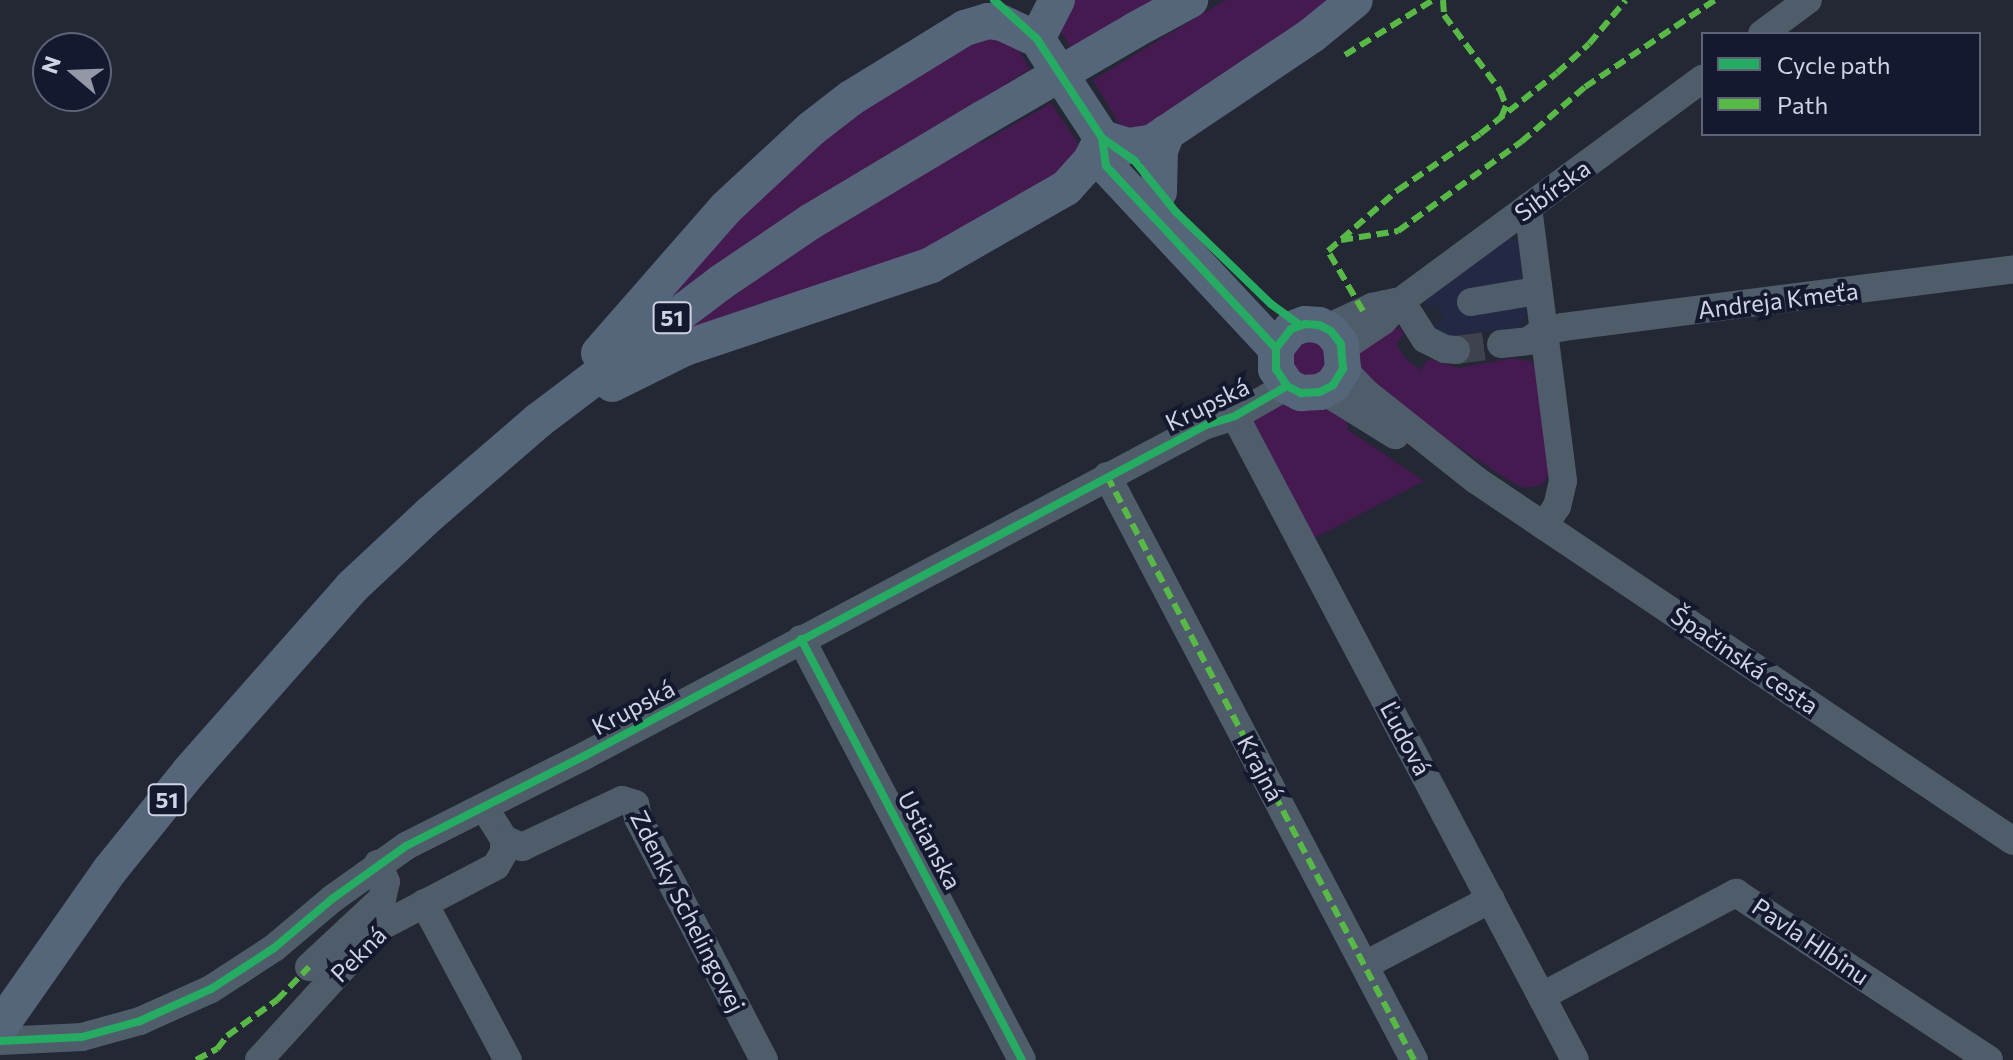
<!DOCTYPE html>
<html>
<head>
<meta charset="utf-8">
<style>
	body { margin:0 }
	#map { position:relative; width:2013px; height:1060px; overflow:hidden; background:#242734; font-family:Commissioner,sans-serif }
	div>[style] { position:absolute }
	.built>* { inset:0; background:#232944 }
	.green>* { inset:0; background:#441a50 }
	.minor-tunnel>* { height:28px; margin-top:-14px; transform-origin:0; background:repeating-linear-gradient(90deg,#3e414e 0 28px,transparent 0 42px) }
	.minor>* { height:28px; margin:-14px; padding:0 14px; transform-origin:14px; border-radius:14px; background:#4f5d6b }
	.major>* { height:36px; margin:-18px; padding:0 18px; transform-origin:18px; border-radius:18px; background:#56667a }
	.major-bridge>* { height:36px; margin:-18px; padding:0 18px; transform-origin:18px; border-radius:18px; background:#56667a }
	.quiet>* { height:6px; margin-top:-3px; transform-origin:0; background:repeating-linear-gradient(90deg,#58b947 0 12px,transparent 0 18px) }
	.cycleway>* { height:8px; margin:-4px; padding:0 4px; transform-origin:4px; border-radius:4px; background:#26ab63 }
	span { translate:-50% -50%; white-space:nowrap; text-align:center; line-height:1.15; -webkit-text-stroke:8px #15192f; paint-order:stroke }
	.shield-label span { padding:2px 6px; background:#15192f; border:2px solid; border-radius:6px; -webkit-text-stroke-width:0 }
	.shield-label { font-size:22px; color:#cfd3e3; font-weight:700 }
	.street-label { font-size:24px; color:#cfd3e3 }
	.legend { position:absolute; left:1701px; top:32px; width:280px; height:104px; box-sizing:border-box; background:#15192f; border:2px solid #5f6377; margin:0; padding:10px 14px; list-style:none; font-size:24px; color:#cfd3e3 }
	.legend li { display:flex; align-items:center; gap:16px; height:40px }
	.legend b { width:40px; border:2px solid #5f6377 }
	.north { position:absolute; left:32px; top:32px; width:80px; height:80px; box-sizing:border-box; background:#15192f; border:2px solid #5f6377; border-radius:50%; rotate:289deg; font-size:22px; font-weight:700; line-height:32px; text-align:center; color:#cfd3e3 }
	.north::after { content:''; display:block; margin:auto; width:28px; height:36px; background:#9397a6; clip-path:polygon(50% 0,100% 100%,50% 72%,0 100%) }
</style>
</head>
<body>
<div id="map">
	<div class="built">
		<i style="clip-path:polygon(1505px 237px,1521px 242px,1526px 281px,1523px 301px,1528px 309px,1523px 323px,1517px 327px,1451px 336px,1440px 333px,1432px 326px,1444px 319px,1436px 304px,1425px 309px,1424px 299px)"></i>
	</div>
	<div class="green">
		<i style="clip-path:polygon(1071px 0,1158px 0,1070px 47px,1058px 26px)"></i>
		<i style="clip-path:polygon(1225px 0,1340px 0,1148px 134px,1123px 130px,1093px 80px)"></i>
		<i style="clip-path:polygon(986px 31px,1010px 36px,1030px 69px,706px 271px,652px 311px,810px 141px)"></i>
		<i style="clip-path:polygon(1051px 103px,1079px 145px,1078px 160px,945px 244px,668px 343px,816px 237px,978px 140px,981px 143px)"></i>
		<i style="clip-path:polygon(1400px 328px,1404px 334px,1396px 344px,1406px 359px,1420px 370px,1429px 359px,1459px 368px,1513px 358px,1532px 362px,1538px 370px,1552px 469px,1542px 485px,1524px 488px,1510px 481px,1362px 384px,1355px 356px,1385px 329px)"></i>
		<i style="clip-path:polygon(1316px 332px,1333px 366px,1298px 382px,1285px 345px)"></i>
		<i style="clip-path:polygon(1273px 403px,1324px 403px,1348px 415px,1347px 429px,1424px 481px,1313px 539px,1252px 425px,1255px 416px)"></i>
	</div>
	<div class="minor-tunnel">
		<i style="left:1456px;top:350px;width:45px;rotate:-7.6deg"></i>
	</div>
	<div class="minor">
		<i style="left:1762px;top:34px;width:57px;rotate:-36.5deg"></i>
		<i style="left:1528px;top:207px;width:276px;rotate:82.7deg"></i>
		<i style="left:1563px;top:481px;width:26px;rotate:103deg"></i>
		<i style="left:1557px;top:506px;width:24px;rotate:123deg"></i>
		<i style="left:1401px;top:301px;width:45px;rotate:57.7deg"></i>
		<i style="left:1425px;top:339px;width:22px;rotate:27deg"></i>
		<i style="left:1445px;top:349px;width:11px;rotate:5deg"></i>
		<i style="left:1471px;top:302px;width:67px;rotate:-9.5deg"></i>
		<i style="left:1327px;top:328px;width:50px;rotate:-25deg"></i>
		<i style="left:1372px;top:307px;width:25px;rotate:-12deg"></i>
		<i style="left:1501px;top:344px;width:27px;rotate:-6deg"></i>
		<i style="left:1528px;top:341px;width:18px;rotate:-34deg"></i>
		<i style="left:1543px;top:331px;width:20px;rotate:-11deg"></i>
		<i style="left:1563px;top:327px;width:454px;rotate:-7.3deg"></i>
		<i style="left:1343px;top:348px;width:48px;rotate:-34deg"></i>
		<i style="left:1383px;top:321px;width:27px;rotate:-48deg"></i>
		<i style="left:1401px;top:301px;width:375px;rotate:-36.4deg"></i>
		<i style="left:1343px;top:369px;width:32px;rotate:46deg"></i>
		<i style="left:1365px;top:392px;width:142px;rotate:38.4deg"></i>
		<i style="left:1476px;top:480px;width:647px;rotate:33.91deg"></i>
		<i style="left:1324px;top:391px;width:84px;rotate:31.8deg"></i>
		<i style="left:1235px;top:416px;width:728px;rotate:62.17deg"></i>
		<i style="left:1107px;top:476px;width:660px;rotate:62.27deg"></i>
		<i style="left:801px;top:639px;width:475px;rotate:62.3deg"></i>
		<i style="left:484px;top:807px;width:38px;rotate:58deg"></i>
		<i style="left:504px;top:839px;width:20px;rotate:24deg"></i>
		<i style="left:522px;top:847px;width:110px;rotate:-25.2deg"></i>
		<i style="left:622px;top:800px;width:14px;rotate:17deg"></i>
		<i style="left:635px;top:804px;width:14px;rotate:78deg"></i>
		<i style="left:638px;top:818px;width:273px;rotate:62.5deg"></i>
		<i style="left:424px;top:903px;width:178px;rotate:61.9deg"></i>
		<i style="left:1365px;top:965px;width:142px;rotate:-27.6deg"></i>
		<i style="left:309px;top:967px;width:100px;rotate:-43deg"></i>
		<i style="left:382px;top:899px;width:17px;rotate:-77deg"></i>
		<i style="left:386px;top:882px;width:20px;rotate:-114deg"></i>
		<i style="left:1542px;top:996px;width:220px;rotate:-28deg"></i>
		<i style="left:1736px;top:893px;width:303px;rotate:33.4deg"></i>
		<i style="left:0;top:1041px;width:82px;rotate:-2.8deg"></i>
		<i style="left:82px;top:1037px;width:60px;rotate:-15.4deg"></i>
		<i style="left:140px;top:1021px;width:78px;rotate:-24.3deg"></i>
		<i style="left:211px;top:989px;width:75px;rotate:-33.1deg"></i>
		<i style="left:274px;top:948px;width:76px;rotate:-40.2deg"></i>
		<i style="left:332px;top:899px;width:91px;rotate:-35.6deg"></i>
		<i style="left:406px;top:846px;width:202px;rotate:-26.8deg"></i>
		<i style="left:586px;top:755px;width:702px;rotate:-28.02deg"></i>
		<i style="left:1206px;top:425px;width:30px;rotate:-17deg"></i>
		<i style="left:1235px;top:416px;width:60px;rotate:-30deg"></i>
		<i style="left:259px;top:1060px;width:180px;rotate:-47.7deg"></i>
		<i style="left:380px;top:927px;width:131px;rotate:-27.7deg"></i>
		<i style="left:496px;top:866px;width:16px;rotate:-60deg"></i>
		<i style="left:504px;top:852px;width:13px;rotate:-90deg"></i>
	</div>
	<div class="major">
		<i style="left:1135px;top:30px;width:63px;rotate:-28.6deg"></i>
		<i style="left:1037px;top:39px;width:44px;rotate:-62.9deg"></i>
		<i style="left:1043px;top:48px;width:108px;rotate:56.8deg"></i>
		<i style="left:1102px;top:138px;width:22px;rotate:30deg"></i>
		<i style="left:1102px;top:138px;width:28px;rotate:82deg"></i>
		<i style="left:1106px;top:166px;width:249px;rotate:47deg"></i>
		<i style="left:1276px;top:348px;width:21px;rotate:90deg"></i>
		<i style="left:1276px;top:369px;width:20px;rotate:57deg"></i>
		<i style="left:1287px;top:386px;width:16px;rotate:27deg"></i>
		<i style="left:1301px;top:393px;width:19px;rotate:-3deg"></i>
		<i style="left:1320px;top:392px;width:15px;rotate:-28deg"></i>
		<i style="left:1333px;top:385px;width:19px;rotate:-58deg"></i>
		<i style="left:1343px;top:369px;width:25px;rotate:-95deg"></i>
		<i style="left:1341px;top:344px;width:16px;rotate:-128deg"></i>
		<i style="left:1331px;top:331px;width:13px;rotate:-153deg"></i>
		<i style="left:1319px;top:325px;width:14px;rotate:-176deg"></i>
		<i style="left:1305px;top:324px;width:15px;rotate:160deg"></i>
		<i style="left:1291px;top:329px;width:24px;rotate:128deg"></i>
		<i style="left:1102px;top:138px;width:28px;rotate:17deg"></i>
		<i style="left:1129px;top:146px;width:24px;rotate:-9deg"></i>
		<i style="left:1153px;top:142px;width:192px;rotate:-33.9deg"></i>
		<i style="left:1312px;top:35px;width:55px;rotate:-39.1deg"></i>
		<i style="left:1159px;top:192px;width:41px;rotate:-88.6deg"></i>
		<i style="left:1160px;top:151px;width:20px;rotate:-70deg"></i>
		<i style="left:599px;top:353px;width:193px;rotate:-48.8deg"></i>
		<i style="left:726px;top:208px;width:116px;rotate:-42.9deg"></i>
		<i style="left:811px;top:129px;width:51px;rotate:-37.8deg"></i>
		<i style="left:851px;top:98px;width:134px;rotate:-31.6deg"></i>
		<i style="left:965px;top:28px;width:24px;rotate:-17deg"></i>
		<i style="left:988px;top:21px;width:14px;rotate:8deg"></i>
		<i style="left:1002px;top:23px;width:38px;rotate:25deg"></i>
		<i style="left:612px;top:384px;width:81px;rotate:-26.3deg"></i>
		<i style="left:685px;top:348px;width:260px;rotate:-18.6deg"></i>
		<i style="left:931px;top:265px;width:155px;rotate:-29.7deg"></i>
		<i style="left:1066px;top:188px;width:38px;rotate:-48deg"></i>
		<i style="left:1091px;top:160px;width:25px;rotate:-63deg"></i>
		<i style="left:0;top:1027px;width:192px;rotate:-55deg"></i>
		<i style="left:110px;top:870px;width:126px;rotate:-51.1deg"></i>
		<i style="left:189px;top:772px;width:247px;rotate:-48.6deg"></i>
		<i style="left:352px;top:587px;width:107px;rotate:-43.1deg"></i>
		<i style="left:430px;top:514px;width:144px;rotate:-40.8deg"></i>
		<i style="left:539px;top:420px;width:227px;rotate:-37.1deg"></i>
		<i style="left:720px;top:283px;width:109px;rotate:-34.1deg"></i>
		<i style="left:810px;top:222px;width:203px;rotate:-30.9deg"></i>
	</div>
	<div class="major-bridge">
		<i style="left:984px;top:118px;width:175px;rotate:-30.2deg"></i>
	</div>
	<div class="quiet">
		<i style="left:1443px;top:0;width:15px;rotate:86deg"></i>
		<i style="left:1444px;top:15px;width:94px;rotate:53.3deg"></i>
		<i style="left:1500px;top:90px;width:17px;rotate:69deg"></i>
		<i style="left:1506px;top:106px;width:13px;rotate:113deg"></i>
		<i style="left:1345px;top:55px;width:104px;rotate:-32deg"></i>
		<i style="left:1341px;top:240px;width:58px;rotate:-9deg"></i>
		<i style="left:1398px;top:231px;width:152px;rotate:-35.9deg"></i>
		<i style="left:1521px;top:142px;width:84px;rotate:-40.7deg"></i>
		<i style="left:1585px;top:87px;width:156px;rotate:-33.8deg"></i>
		<i style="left:1363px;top:311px;width:69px;rotate:-120.3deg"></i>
		<i style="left:1328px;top:251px;width:93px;rotate:-41.1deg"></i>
		<i style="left:1398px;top:190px;width:99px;rotate:-34.3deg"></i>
		<i style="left:1480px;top:134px;width:98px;rotate:-38.4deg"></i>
		<i style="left:1557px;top:73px;width:43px;rotate:-42.2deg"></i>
		<i style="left:1589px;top:44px;width:57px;rotate:-49.9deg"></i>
		<i style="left:1107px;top:476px;width:660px;rotate:62.27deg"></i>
		<i style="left:196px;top:1060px;width:24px;rotate:-28deg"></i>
		<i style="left:217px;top:1049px;width:16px;rotate:-52deg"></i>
		<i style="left:227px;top:1036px;width:62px;rotate:-35.8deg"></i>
		<i style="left:277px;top:1000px;width:46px;rotate:-45.9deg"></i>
	</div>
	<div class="cycleway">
		<i style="left:994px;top:0;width:58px;rotate:42.2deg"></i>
		<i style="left:1037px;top:39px;width:118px;rotate:56.7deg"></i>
		<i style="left:1102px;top:138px;width:39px;rotate:35deg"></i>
		<i style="left:1134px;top:160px;width:67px;rotate:51.1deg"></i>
		<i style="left:1176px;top:212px;width:132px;rotate:44.1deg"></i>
		<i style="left:1271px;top:304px;width:36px;rotate:36deg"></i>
		<i style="left:1102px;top:138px;width:28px;rotate:82deg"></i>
		<i style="left:1106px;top:166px;width:249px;rotate:47deg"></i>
		<i style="left:1276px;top:348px;width:21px;rotate:90deg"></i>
		<i style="left:1276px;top:369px;width:20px;rotate:57deg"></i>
		<i style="left:1287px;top:386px;width:16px;rotate:27deg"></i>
		<i style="left:1301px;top:393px;width:19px;rotate:-3deg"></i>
		<i style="left:1320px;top:392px;width:15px;rotate:-28deg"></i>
		<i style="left:1333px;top:385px;width:19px;rotate:-58deg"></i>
		<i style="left:1343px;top:369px;width:25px;rotate:-95deg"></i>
		<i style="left:1341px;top:344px;width:16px;rotate:-128deg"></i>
		<i style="left:1331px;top:331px;width:13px;rotate:-153deg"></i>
		<i style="left:1319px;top:325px;width:14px;rotate:-176deg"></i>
		<i style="left:1305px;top:324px;width:15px;rotate:160deg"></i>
		<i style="left:1291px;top:329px;width:24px;rotate:128deg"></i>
		<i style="left:801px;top:639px;width:475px;rotate:62.3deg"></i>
		<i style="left:0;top:1041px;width:82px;rotate:-2.8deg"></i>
		<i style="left:82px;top:1037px;width:60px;rotate:-15.4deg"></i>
		<i style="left:140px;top:1021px;width:78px;rotate:-24.3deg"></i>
		<i style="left:211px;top:989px;width:75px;rotate:-33.1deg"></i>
		<i style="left:274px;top:948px;width:76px;rotate:-40.2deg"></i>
		<i style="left:332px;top:899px;width:91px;rotate:-35.6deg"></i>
		<i style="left:406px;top:846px;width:202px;rotate:-26.8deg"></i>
		<i style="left:586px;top:755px;width:702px;rotate:-28.02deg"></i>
		<i style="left:1206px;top:425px;width:30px;rotate:-17deg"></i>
		<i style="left:1235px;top:416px;width:60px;rotate:-30deg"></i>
	</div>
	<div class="shield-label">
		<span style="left:672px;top:318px">51</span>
		<span style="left:167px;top:800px">51</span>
	</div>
	<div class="street-label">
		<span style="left:1552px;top:190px;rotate:-36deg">Sibírska</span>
		<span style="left:1778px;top:300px;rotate:-7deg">Andreja Kmeťa</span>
		<span style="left:1207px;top:404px;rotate:-26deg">Krupská</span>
		<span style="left:1745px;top:660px;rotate:34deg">Špačinská cesta</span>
		<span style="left:633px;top:707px;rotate:-28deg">Krupská</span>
		<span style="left:1406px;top:738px;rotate:62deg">Ľudová</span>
		<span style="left:1261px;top:768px;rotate:62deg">Krajná</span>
		<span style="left:930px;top:840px;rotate:62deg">Ustianska</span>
		<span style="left:688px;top:911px;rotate:63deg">Zdenky Schelingovej</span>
		<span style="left:1811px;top:941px;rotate:34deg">Pavla Hlbinu</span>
		<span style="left:358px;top:954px;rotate:-45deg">Pekná</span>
	</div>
	<ul class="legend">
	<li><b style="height:10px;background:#26ab63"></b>Cycle path</li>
	<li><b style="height:10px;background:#58b947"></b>Path</li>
	</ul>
	<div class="north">N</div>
</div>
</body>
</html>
